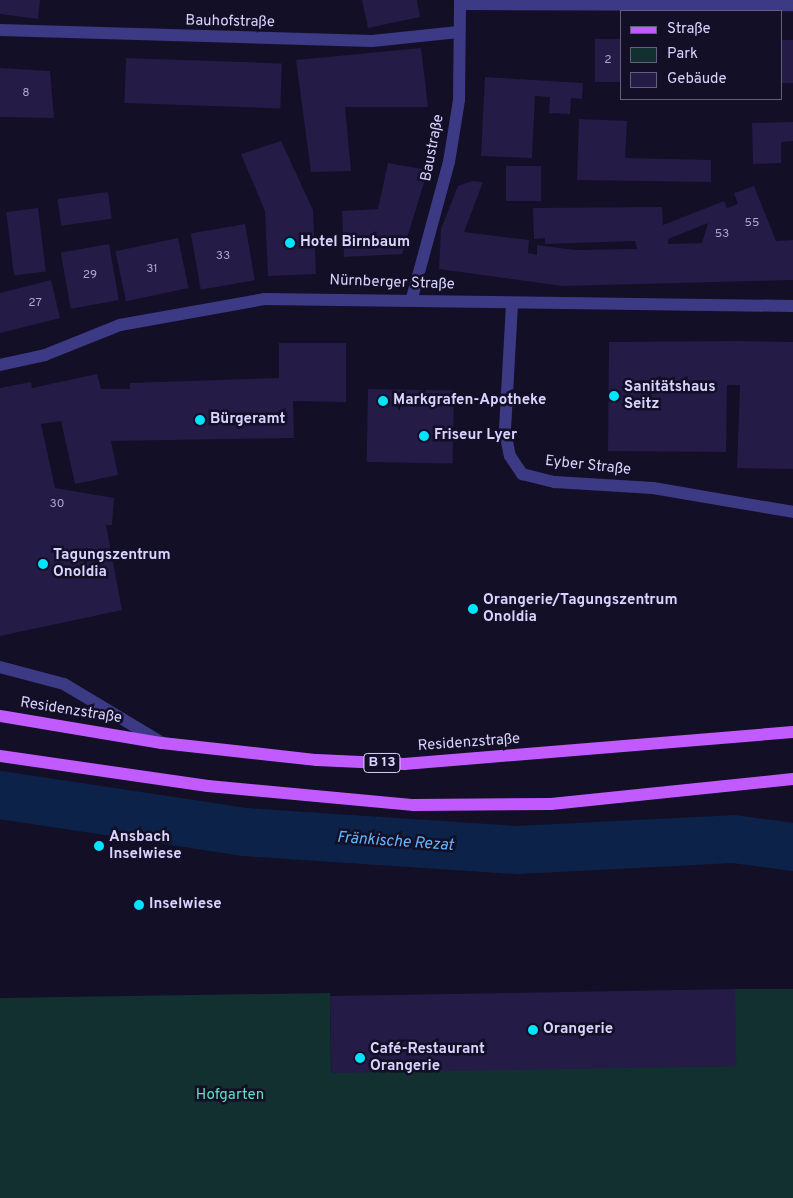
<!DOCTYPE html>
<html>
<head>
<meta charset="utf-8">
<style>
	body { margin:0 }
	#map { position:relative; width:793px; height:1198px; overflow:hidden; background:#130f26; font-family:Overpass,sans-serif }
	div>[style] { position:absolute }
	.green>* { inset:0; background:#12302f }
	.river>* { height:48px; margin:-24px; padding:0 24px; transform-origin:24px; border-radius:24px; background:#0c2248 }
	.building>* { inset:0; background:#241b47; transform-origin:0 0 }
	.minor>* { height:12px; margin:-6px; padding:0 6px; transform-origin:6px; border-radius:6px; background:#3d3a85 }
	.major>* { height:12px; margin:-6px; padding:0 6px; transform-origin:6px; border-radius:6px; background:#c25bff }
	.dots>* { width:14px; height:14px; translate:-50% -50%; box-sizing:border-box; border:2px solid #130f26; border-radius:50% }
	span { translate:-50% -50%; white-space:nowrap; text-align:center; line-height:1.15; -webkit-text-stroke:5px #130f26; paint-order:stroke }
	.number-label { font-size:12px; color:#aca6d1 }
	.number-label span { -webkit-text-stroke-width:0 }
	.shield-label span { padding:1px 4px; background:#130f26; border:1px solid; border-radius:4px; -webkit-text-stroke-width:0 }
	.shield-label { font-size:14px; color:#d9d4ff; font-weight:700 }
	.street-label { font-size:15px; color:#d9d4ff }
	.poi-label { font-size:15px; color:#d9d4ff; font-weight:700 }
	.left { translate:0 -50%; text-align:left }
	.park-label { font-size:15px; color:#5fe0c0 }
	.water-label { font-size:16px; color:#62b6ff; font-style:italic }
	.legend { position:absolute; left:620px; top:10px; width:162px; height:90px; box-sizing:border-box; background:#130f26; border:1px solid #625e7d; margin:0; padding:6px 9px; list-style:none; font-size:15px; color:#d9d4ff }
	.legend li { display:flex; align-items:center; gap:10px; height:25px }
	.legend b { width:25px; border:1px solid #625e7d }
</style>
</head>
<body>
<div id="map">
	<div class="green">
		<i style="clip-path:polygon(735px 989px,793px 989px,793px 1198px,0 1198px,0 998px,330px 993px,331px 1070px,735px 1066px)"></i>
	</div>
	<div class="river">
		<i style="left:0;top:795px;width:248px;rotate:8.6deg"></i>
		<i style="left:245px;top:832px;width:274px;rotate:3.8deg"></i>
		<i style="left:518px;top:850px;width:215px;rotate:-2.9deg"></i>
		<i style="left:733px;top:839px;width:61px;rotate:7.6deg"></i>
	</div>
	<div class="building">
		<i style="clip-path:polygon(0 0,40px 0,38px 19px,0 14px)"></i>
		<i style="clip-path:polygon(362px 0,417px 0,420px 17px,368px 28px)"></i>
		<i style="left:595px;top:39px;width:27px;height:43px"></i>
		<i style="left:782px;top:40px;width:11px;height:43px"></i>
		<i style="clip-path:polygon(421px 48px,428px 107px,345px 107px,351px 171px,311px 172px,296px 60px)"></i>
		<i style="left:126px;top:58px;width:156px;height:45px;rotate:2deg"></i>
		<i style="clip-path:polygon(0 68px,50px 71px,54px 118px,0 117px)"></i>
		<i style="clip-path:polygon(485px 77px,583px 83px,582px 99px,571px 98px,570px 114px,549px 113px,550px 97px,535px 96px,532px 158px,481px 156px)"></i>
		<i style="clip-path:polygon(579px 119px,627px 121px,625px 158px,711px 160px,711px 182px,577px 180px)"></i>
		<i style="clip-path:polygon(793px 122px,793px 141px,781px 142px,781px 163px,753px 164px,752px 123px)"></i>
		<i style="clip-path:polygon(281px 141px,313px 210px,316px 274px,268px 276px,265px 211px,241px 154px)"></i>
		<i style="clip-path:polygon(388px 163px,428px 170px,402px 254px,344px 257px,342px 211px,378px 209px)"></i>
		<i style="left:541px;top:166px;width:35px;height:35px;rotate:90deg"></i>
		<i style="clip-path:polygon(evenodd,472px 181px,483px 182px,464px 232px,529px 240px,528px 253px,537px 255px,537px 245px,575px 250px,637px 249px,635px 241px,545px 244px,545px 238px,534px 239px,533px 208px,662px 207px,663px 225px,724px 201px,727px 208px,738px 204px,734px 193px,754px 186px,776px 241px,793px 240px,793px 280px,562px 286px,439px 269px,441px 229px,458px 186px,472px 181px,708px 223px,702px 243px,668px 244px,668px 239px,708px 223px)"></i>
		<i style="left:108px;top:192px;width:27px;height:51px;rotate:82deg"></i>
		<i style="left:38px;top:208px;width:64px;height:32px;rotate:83deg"></i>
		<i style="left:245px;top:224px;width:57px;height:55px;rotate:80deg"></i>
		<i style="left:178px;top:238px;width:51px;height:64px;rotate:78deg"></i>
		<i style="left:109px;top:244px;width:57px;height:49px;rotate:80deg"></i>
		<i style="clip-path:polygon(51px 280px,60px 318px,0 333px,0 293px)"></i>
		<i style="clip-path:polygon(740px 341px,793px 342px,793px 469px,737px 468px,740px 385px,727px 385px,726px 452px,608px 451px,609px 342px)"></i>
		<i style="clip-path:polygon(279px 343px,346px 343px,346px 402px,293px 401px,294px 438px,111px 441px,118px 475px,75px 484px,61px 421px,41px 424px,55px 488px,114px 498px,112px 525px,106px 525px,122px 610px,0 636px,0 388px,31px 382px,32px 388px,97px 374px,101px 389px,130px 389px,130px 383px,279px 378px)"></i>
		<i style="left:368px;top:389px;width:86px;height:73px;rotate:1deg"></i>
		<i style="left:735px;top:989px;width:77px;height:405px;rotate:89deg"></i>
	</div>
	<div class="minor">
		<i style="left:460px;top:4px;width:333px;rotate:0.2deg"></i>
		<i style="left:0;top:30px;width:372px;rotate:1.7deg"></i>
		<i style="left:372px;top:41px;width:87px;rotate:-5.9deg"></i>
		<i style="left:412px;top:298px;width:141px;rotate:-74.8deg"></i>
		<i style="left:449px;top:162px;width:63px;rotate:-80.8deg"></i>
		<i style="left:459px;top:100px;width:100px;rotate:-89.4deg"></i>
		<i style="left:512px;top:304px;width:127px;rotate:93.2deg"></i>
		<i style="left:505px;top:431px;width:25px;rotate:79deg"></i>
		<i style="left:510px;top:456px;width:22px;rotate:56deg"></i>
		<i style="left:522px;top:474px;width:34px;rotate:14deg"></i>
		<i style="left:555px;top:482px;width:98px;rotate:3.5deg"></i>
		<i style="left:653px;top:488px;width:142px;rotate:9.7deg"></i>
		<i style="left:0;top:365px;width:46px;rotate:-12.5deg"></i>
		<i style="left:45px;top:355px;width:81px;rotate:-21.8deg"></i>
		<i style="left:120px;top:325px;width:146px;rotate:-10.2deg"></i>
		<i style="left:264px;top:299px;width:529px;rotate:0.76deg"></i>
		<i style="left:0;top:667px;width:66px;rotate:14.9deg"></i>
		<i style="left:64px;top:684px;width:113px;rotate:30.9deg"></i>
	</div>
	<div class="major">
		<i style="left:0;top:716px;width:164px;rotate:9.5deg"></i>
		<i style="left:162px;top:743px;width:156px;rotate:6.3deg"></i>
		<i style="left:317px;top:760px;width:87px;rotate:2.6deg"></i>
		<i style="left:404px;top:764px;width:390px;rotate:-4.7deg"></i>
		<i style="left:0;top:756px;width:210px;rotate:8.2deg"></i>
		<i style="left:208px;top:786px;width:207px;rotate:5.3deg"></i>
		<i style="left:414px;top:805px;width:137px;rotate:-0.4deg"></i>
		<i style="left:551px;top:804px;width:243px;rotate:-5.9deg"></i>
	</div>
	<div class="dots">
		<i style="left:290px;top:243px;background:#00e5ff"></i>
		<i style="left:614px;top:396px;background:#00e5ff"></i>
		<i style="left:383px;top:401px;background:#00e5ff"></i>
		<i style="left:200px;top:420px;background:#00e5ff"></i>
		<i style="left:424px;top:436px;background:#00e5ff"></i>
		<i style="left:43px;top:564px;background:#00e5ff"></i>
		<i style="left:473px;top:609px;background:#00e5ff"></i>
		<i style="left:99px;top:846px;background:#00e5ff"></i>
		<i style="left:139px;top:905px;background:#00e5ff"></i>
		<i style="left:533px;top:1030px;background:#00e5ff"></i>
		<i style="left:360px;top:1058px;background:#00e5ff"></i>
	</div>
	<div class="number-label">
		<span style="left:608px;top:61px">2</span>
		<span style="left:26px;top:94px">8</span>
		<span style="left:752px;top:224px">55</span>
		<span style="left:722px;top:235px">53</span>
		<span style="left:223px;top:257px">33</span>
		<span style="left:152px;top:270px">31</span>
		<span style="left:90px;top:276px">29</span>
		<span style="left:35px;top:304px">27</span>
		<span style="left:57px;top:505px">30</span>
	</div>
	<div class="shield-label">
		<span style="left:382px;top:763px">B 13</span>
	</div>
	<div class="street-label">
		<span style="left:230px;top:22px;rotate:1deg">Bauhofstraße</span>
		<span style="left:433px;top:148px;rotate:-79deg">Baustraße</span>
		<span style="left:392px;top:283px;rotate:2deg">Nürnberger Straße</span>
		<span style="left:588px;top:466px;rotate:6deg">Eyber Straße</span>
		<span style="left:71px;top:711px;rotate:9deg">Residenzstraße</span>
		<span style="left:469px;top:743px;rotate:-4deg">Residenzstraße</span>
	</div>
	<div class="poi-label">
		<span class="left" style="left:300px;top:243px">Hotel Birnbaum</span>
		<span class="left" style="left:624px;top:396px">Sanitätshaus<br>Seitz</span>
		<span class="left" style="left:393px;top:401px">Markgrafen-Apotheke</span>
		<span class="left" style="left:210px;top:420px">Bürgeramt</span>
		<span class="left" style="left:434px;top:436px">Friseur Lyer</span>
		<span class="left" style="left:53px;top:564px">Tagungszentrum<br>Onoldia</span>
		<span class="left" style="left:483px;top:609px">Orangerie/Tagungszentrum<br>Onoldia</span>
		<span class="left" style="left:109px;top:846px">Ansbach<br>Inselwiese</span>
		<span class="left" style="left:149px;top:905px">Inselwiese</span>
		<span class="left" style="left:543px;top:1030px">Orangerie</span>
		<span class="left" style="left:370px;top:1058px">Café-Restaurant<br>Orangerie</span>
	</div>
	<div class="park-label">
		<span style="left:230px;top:1096px">Hofgarten</span>
	</div>
	<div class="water-label">
		<span style="left:395px;top:842px;rotate:4deg">Fränkische Rezat</span>
	</div>
	<ul class="legend">
	<li><b style="height:6px;background:#c25bff"></b>Straße</li>
	<li><b style="height:14px;background:#12302f"></b>Park</li>
	<li><b style="height:14px;background:#241b47"></b>Gebäude</li>
	</ul>
</div>
</body>
</html>
